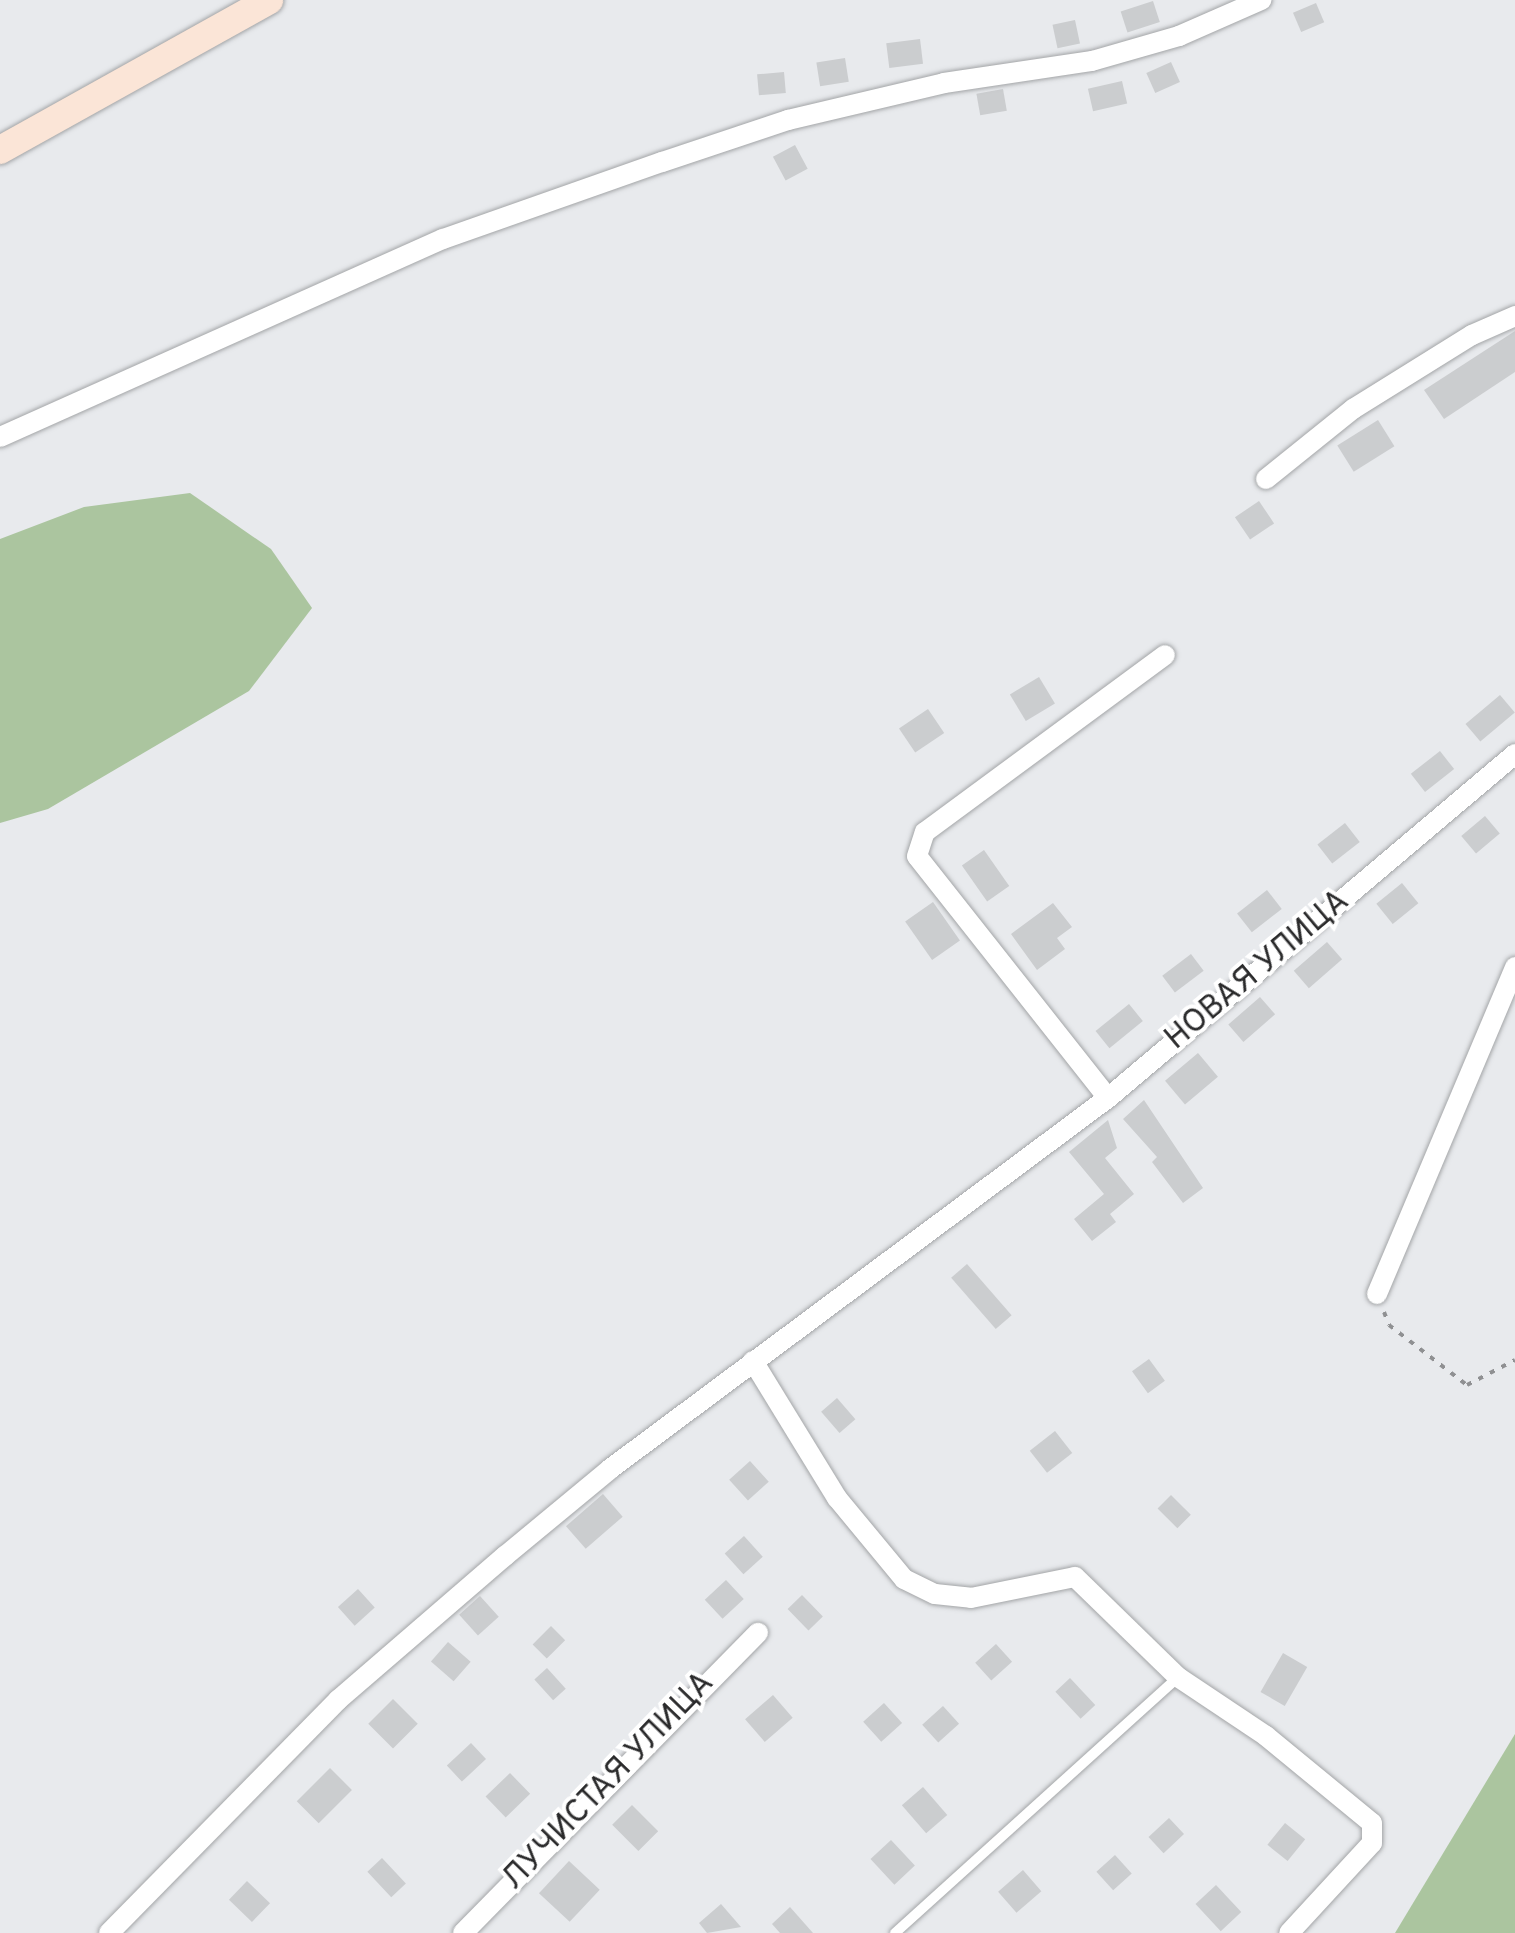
<!DOCTYPE html>
<html>
<head>
<meta charset="utf-8">
<style>
	body { margin:0 }
	#map { position:relative; width:1515px; height:1933px; overflow:hidden; background:#e8eaed; font-family:Overpass,sans-serif }
	div>[style] { position:absolute }
	.green>* { inset:0; background:#abc59f }
	.building>* { inset:0; background:#cbcdcf; transform-origin:0 0 }
	.path>* { height:4px; margin-top:-2px; transform-origin:0; background:repeating-linear-gradient(90deg,#8f9092 0 5px,transparent 0 13px) }
	.roads { filter:drop-shadow(0 0 2px #a3a5a7) drop-shadow(0 0 2px #a3a5a7) }
	.lane>* { height:10px; margin:-5px; padding:0 5px; transform-origin:5px; border-radius:5px; background:#fff }
	.street>* { height:20px; margin:-10px; padding:0 10px; transform-origin:10px; border-radius:10px; background:#fff }
	.secondary>* { height:28px; margin:-14px; padding:0 14px; transform-origin:14px; border-radius:14px; background:#fbe5d7 }
	span { translate:-50% -50%; white-space:nowrap; text-align:center; line-height:1.15; -webkit-text-stroke:8px #fff; paint-order:stroke }
	.street-label { font-size:32px; color:#2a2a2b }
</style>
</head>
<body>
<div id="map">
	<div class="green">
		<i style="clip-path:polygon(190px 493px,271px 549px,312px 608px,249px 691px,48px 809px,0 823px,0 539px,84px 507px)"></i>
		<i style="clip-path:polygon(1515px 1734px,1515px 1933px,1395px 1933px)"></i>
	</div>
	<div class="building">
		<i style="left:1153px;top:1px;width:22px;height:34px;rotate:72deg"></i>
		<i style="left:1316px;top:3px;width:21px;height:25px;rotate:67deg"></i>
		<i style="left:1075px;top:20px;width:24px;height:23px;rotate:78deg"></i>
		<i style="left:920px;top:39px;width:25px;height:34px;rotate:83deg"></i>
		<i style="left:845px;top:58px;width:24px;height:29px;rotate:81deg"></i>
		<i style="left:1171px;top:62px;width:22px;height:27px;rotate:66deg"></i>
		<i style="left:784px;top:72px;width:21px;height:27px;rotate:85deg"></i>
		<i style="left:1122px;top:81px;width:23px;height:35px;rotate:77deg"></i>
		<i style="left:1003px;top:89px;width:22px;height:27px;rotate:80deg"></i>
		<i style="left:795px;top:145px;width:27px;height:25px;rotate:62deg"></i>
		<i style="clip-path:polygon(1515px 331px,1515px 372px,1444px 419px,1424px 390px)"></i>
		<i style="left:1378px;top:420px;width:31px;height:48px;rotate:58deg"></i>
		<i style="left:1259px;top:501px;width:27px;height:29px;rotate:56deg"></i>
		<i style="left:1039px;top:677px;width:31px;height:34px;rotate:59deg"></i>
		<i style="left:1500px;top:695px;width:23px;height:45px;rotate:50deg"></i>
		<i style="left:928px;top:709px;width:29px;height:35px;rotate:56deg"></i>
		<i style="left:1440px;top:751px;width:23px;height:37px;rotate:52deg"></i>
		<i style="left:1485px;top:816px;width:23px;height:31px;rotate:50deg"></i>
		<i style="left:1345px;top:823px;width:24px;height:35px;rotate:52deg"></i>
		<i style="left:984px;top:850px;width:44px;height:27px;rotate:55deg"></i>
		<i style="left:1402px;top:883px;width:26px;height:33px;rotate:51deg"></i>
		<i style="left:1267px;top:890px;width:24px;height:38px;rotate:52deg"></i>
		<i style="left:933px;top:902px;width:47px;height:34px;rotate:55deg"></i>
		<i style="clip-path:polygon(1053px 903px,1072px 927px,1057px 938px,1065px 949px,1037px 970px,1011px 934px)"></i>
		<i style="left:1327px;top:942px;width:23px;height:44px;rotate:49deg"></i>
		<i style="left:1191px;top:954px;width:21px;height:36px;rotate:53deg"></i>
		<i style="left:1260px;top:997px;width:23px;height:42px;rotate:49deg"></i>
		<i style="left:1129px;top:1004px;width:22px;height:43px;rotate:51deg"></i>
		<i style="left:1198px;top:1053px;width:31px;height:43px;rotate:50deg"></i>
		<i style="clip-path:polygon(1144px 1100px,1203px 1188px,1183px 1203px,1152px 1162px,1157px 1157px,1123px 1119px)"></i>
		<i style="clip-path:polygon(1108px 1120px,1117px 1148px,1105px 1158px,1134px 1194px,1110px 1214px,1116px 1222px,1092px 1241px,1074px 1219px,1104px 1194px,1069px 1152px)"></i>
		<i style="left:967px;top:1264px;width:68px;height:21px;rotate:49deg"></i>
		<i style="left:1149px;top:1359px;width:27px;height:21px;rotate:54deg"></i>
		<i style="left:837px;top:1398px;width:28px;height:21px;rotate:49deg"></i>
		<i style="left:1055px;top:1431px;width:28px;height:32px;rotate:52deg"></i>
		<i style="left:750px;top:1461px;width:28px;height:28px;rotate:48deg"></i>
		<i style="left:603px;top:1494px;width:30px;height:49px;rotate:49deg"></i>
		<i style="left:1171px;top:1495px;width:28px;height:19px;rotate:45deg"></i>
		<i style="left:744px;top:1536px;width:28px;height:26px;rotate:48deg"></i>
		<i style="left:726px;top:1580px;width:26px;height:29px;rotate:47deg"></i>
		<i style="left:358px;top:1589px;width:25px;height:27px;rotate:48deg"></i>
		<i style="left:802px;top:1595px;width:30px;height:20px;rotate:46deg"></i>
		<i style="left:480px;top:1596px;width:28px;height:28px;rotate:48deg"></i>
		<i style="left:551px;top:1626px;width:20px;height:26px;rotate:45deg"></i>
		<i style="left:448px;top:1642px;width:30px;height:26px;rotate:41deg"></i>
		<i style="left:996px;top:1644px;width:24px;height:28px;rotate:48deg"></i>
		<i style="left:1283px;top:1653px;width:28px;height:45px;rotate:30deg"></i>
		<i style="left:547px;top:1668px;width:28px;height:17px;rotate:48deg"></i>
		<i style="left:1070px;top:1678px;width:37px;height:20px;rotate:47deg"></i>
		<i style="left:773px;top:1695px;width:30px;height:37px;rotate:49deg"></i>
		<i style="left:393px;top:1699px;width:35px;height:35px;rotate:45deg"></i>
		<i style="left:884px;top:1703px;width:27px;height:28px;rotate:48deg"></i>
		<i style="left:943px;top:1706px;width:24px;height:28px;rotate:48deg"></i>
		<i style="left:471px;top:1743px;width:22px;height:33px;rotate:47deg"></i>
		<i style="left:330px;top:1768px;width:31px;height:47px;rotate:45deg"></i>
		<i style="left:510px;top:1773px;width:29px;height:34px;rotate:46deg"></i>
		<i style="left:923px;top:1787px;width:37px;height:28px;rotate:49deg"></i>
		<i style="left:632px;top:1805px;width:37px;height:28px;rotate:45deg"></i>
		<i style="left:1169px;top:1818px;width:22px;height:28px;rotate:47deg"></i>
		<i style="left:1285px;top:1823px;width:26px;height:28px;rotate:39deg"></i>
		<i style="left:891px;top:1840px;width:35px;height:28px;rotate:47deg"></i>
		<i style="left:1115px;top:1855px;width:25px;height:25px;rotate:48deg"></i>
		<i style="left:382px;top:1858px;width:35px;height:20px;rotate:47deg"></i>
		<i style="left:569px;top:1861px;width:42px;height:44px;rotate:43deg"></i>
		<i style="left:1023px;top:1870px;width:28px;height:33px;rotate:49deg"></i>
		<i style="left:247px;top:1881px;width:32px;height:26px;rotate:44deg"></i>
		<i style="left:1216px;top:1885px;width:37px;height:28px;rotate:47deg"></i>
		<i style="clip-path:polygon(721px 1904px,741px 1927px,707px 1933px,699px 1923px)"></i>
		<i style="clip-path:polygon(790px 1907px,813px 1933px,780px 1933px,772px 1924px)"></i>
	</div>
	<div class="path">
		<i style="left:1384px;top:1312px;width:14px;rotate:69deg"></i>
		<i style="left:1389px;top:1325px;width:98px;rotate:37.6deg"></i>
		<i style="left:1467px;top:1385px;width:54px;rotate:-27.5deg"></i>
	</div>
	<div class="roads">
		<div class="lane">
			<i style="left:895px;top:1933px;width:382px;rotate:-42.1deg"></i>
		</div>
		<div class="street">
			<i style="left:0;top:437px;width:485px;rotate:-24.1deg"></i>
			<i style="left:443px;top:239px;width:232px;rotate:-19.4deg"></i>
			<i style="left:662px;top:162px;width:133px;rotate:-18.4deg"></i>
			<i style="left:788px;top:120px;width:160px;rotate:-13.3deg"></i>
			<i style="left:944px;top:83px;width:150px;rotate:-8.5deg"></i>
			<i style="left:1092px;top:61px;width:91px;rotate:-16deg"></i>
			<i style="left:1179px;top:36px;width:90px;rotate:-23.7deg"></i>
			<i style="left:1266px;top:479px;width:112px;rotate:-38.8deg"></i>
			<i style="left:1353px;top:409px;width:140px;rotate:-31.9deg"></i>
			<i style="left:1472px;top:335px;width:47px;rotate:-23.8deg"></i>
			<i style="left:1108px;top:1098px;width:308px;rotate:-128.3deg"></i>
			<i style="left:917px;top:856px;width:25px;rotate:-72deg"></i>
			<i style="left:925px;top:832px;width:298px;rotate:-36.4deg"></i>
			<i style="left:1377px;top:1294px;width:355px;rotate:-67.1deg"></i>
			<i style="left:753px;top:1361px;width:161px;rotate:58.5deg"></i>
			<i style="left:837px;top:1498px;width:105px;rotate:50.4deg"></i>
			<i style="left:904px;top:1579px;width:34px;rotate:26deg"></i>
			<i style="left:935px;top:1594px;width:36px;rotate:6deg"></i>
			<i style="left:971px;top:1598px;width:106px;rotate:-11.4deg"></i>
			<i style="left:1075px;top:1577px;width:144px;rotate:44.2deg"></i>
			<i style="left:1178px;top:1677px;width:106px;rotate:33.8deg"></i>
			<i style="left:1266px;top:1736px;width:137px;rotate:39.4deg"></i>
			<i style="left:1372px;top:1823px;width:20px;rotate:90deg"></i>
			<i style="left:1372px;top:1843px;width:122px;rotate:132.7deg"></i>
			<i style="left:109px;top:1933px;width:327px;rotate:-45.5deg"></i>
			<i style="left:338px;top:1700px;width:221px;rotate:-40.8deg"></i>
			<i style="left:505px;top:1556px;width:136px;rotate:-39.6deg"></i>
			<i style="left:610px;top:1469px;width:621px;rotate:-36.69deg"></i>
			<i style="left:1108px;top:1098px;width:533px;rotate:-40.2deg"></i>
			<i style="left:463px;top:1933px;width:421px;rotate:-45.5deg"></i>
		</div>
		<div class="secondary">
			<i style="left:0;top:150px;width:308px;rotate:-29.1deg"></i>
		</div>
	</div>
	<div class="street-label">
		<span style="left:1258px;top:971px;rotate:-40deg">НОВАЯ УЛИЦА</span>
		<span style="left:609px;top:1782px;rotate:-46deg">ЛУЧИСТАЯ УЛИЦА</span>
	</div>
</div>
</body>
</html>
